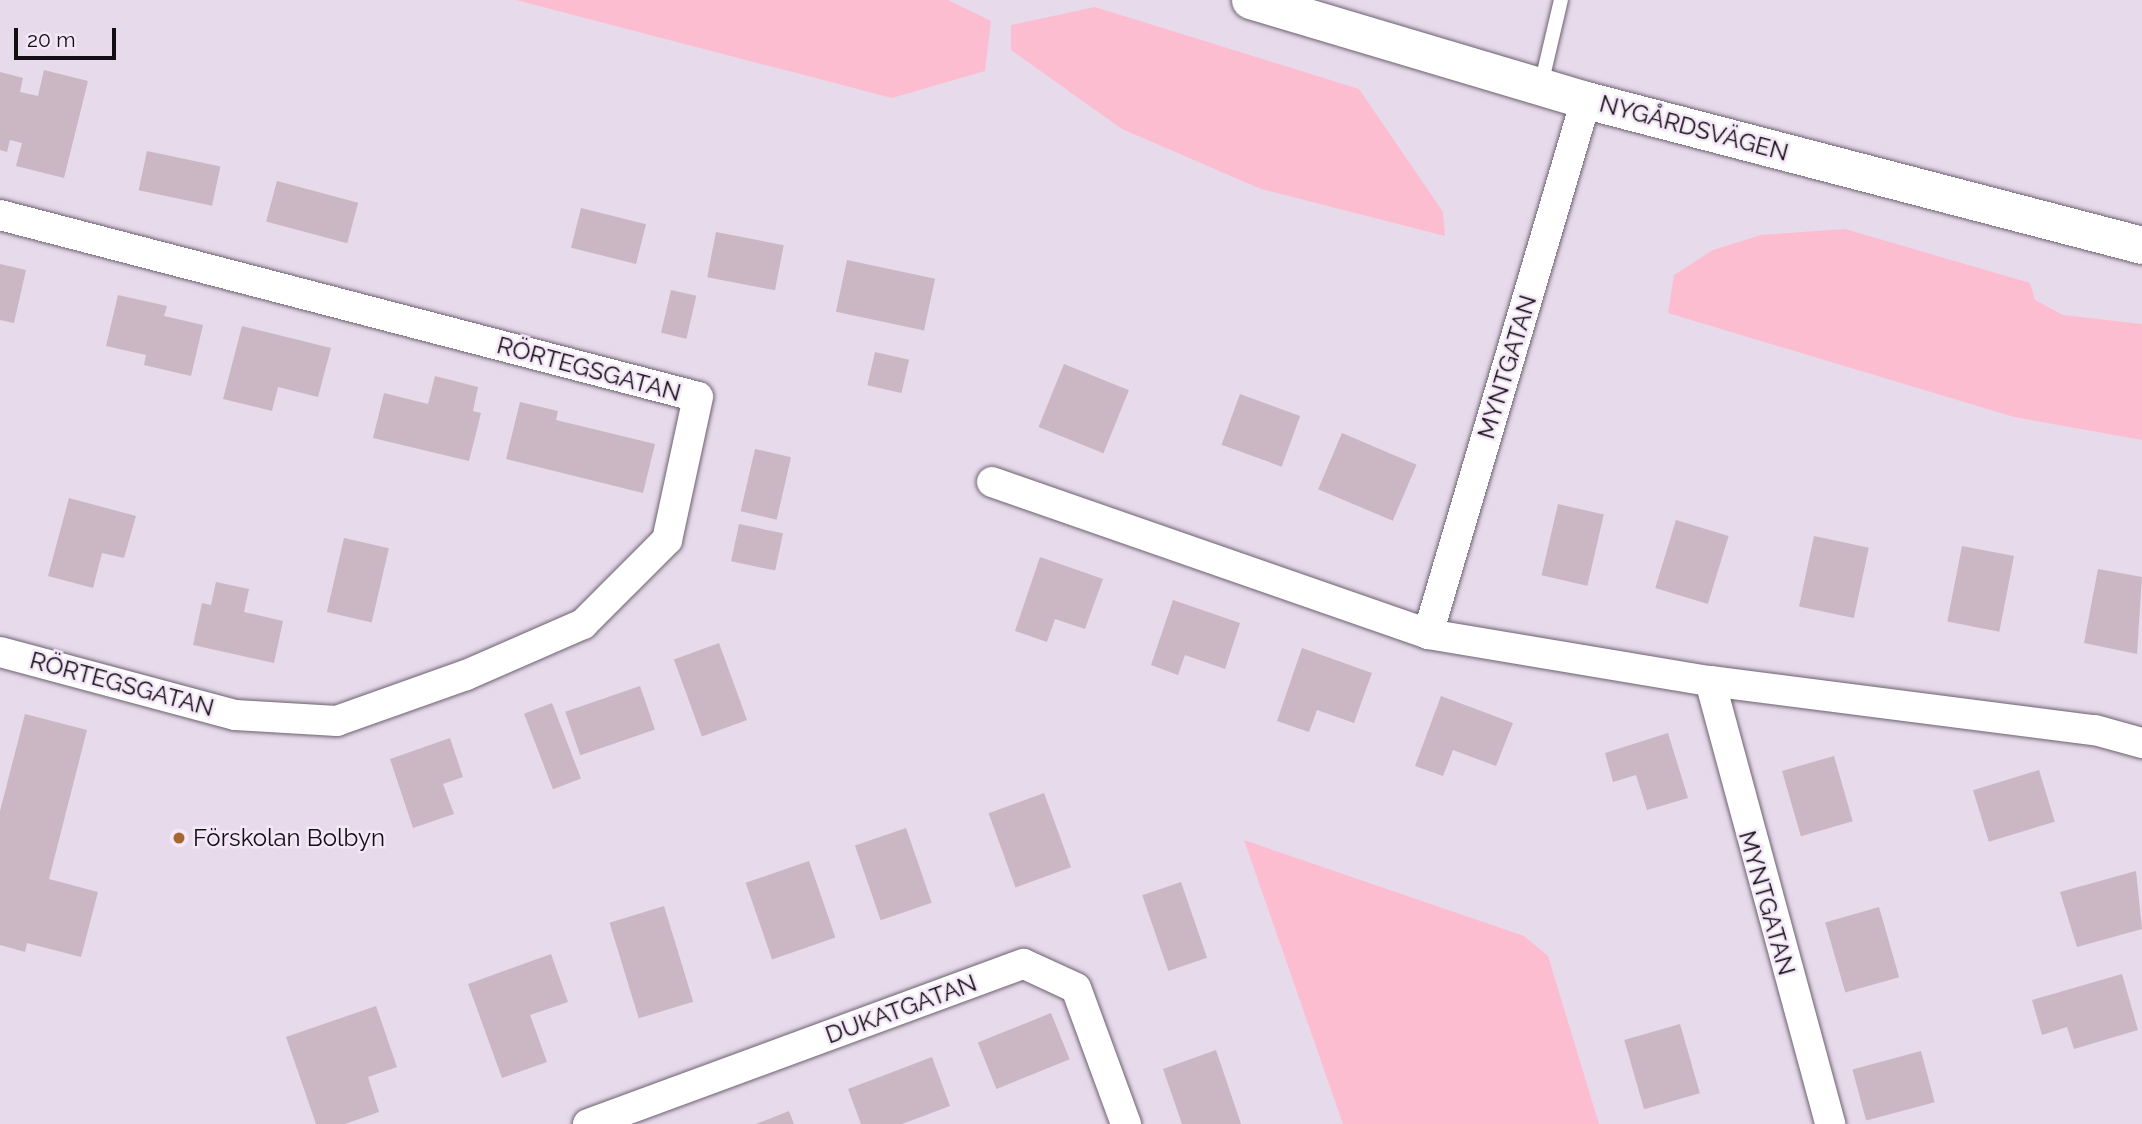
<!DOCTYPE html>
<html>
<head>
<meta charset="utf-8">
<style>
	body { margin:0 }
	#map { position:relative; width:2142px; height:1124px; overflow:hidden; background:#e7daeb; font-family:Raleway,sans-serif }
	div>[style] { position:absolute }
	.green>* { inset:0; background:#fcbdd0 }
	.building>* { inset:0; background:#cab7c3; transform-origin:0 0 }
	.roads { filter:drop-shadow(0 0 2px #6d6271) drop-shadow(0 0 2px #6d6271) }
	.service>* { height:14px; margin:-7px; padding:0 7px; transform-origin:7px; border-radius:7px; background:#fff }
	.minor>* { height:30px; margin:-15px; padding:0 15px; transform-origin:15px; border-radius:15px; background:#fff }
	.tertiary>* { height:37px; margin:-18.5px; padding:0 18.5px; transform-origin:18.5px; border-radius:18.5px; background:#fff }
	.dots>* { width:19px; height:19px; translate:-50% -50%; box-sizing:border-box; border:4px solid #f4e7f8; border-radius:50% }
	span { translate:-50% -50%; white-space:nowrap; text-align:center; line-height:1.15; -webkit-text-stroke:5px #f4e7f8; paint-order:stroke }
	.street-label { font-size:24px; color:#120e13 }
	.poi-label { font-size:24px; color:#120e13 }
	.left { translate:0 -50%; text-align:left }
	.scale { position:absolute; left:14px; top:28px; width:102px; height:32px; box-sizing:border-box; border:4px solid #120e13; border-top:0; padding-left:9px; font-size:21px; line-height:24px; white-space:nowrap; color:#120e13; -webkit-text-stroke:5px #f4e7f8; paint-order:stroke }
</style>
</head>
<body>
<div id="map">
	<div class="green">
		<i style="clip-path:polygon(516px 0,948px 0,991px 21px,985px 71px,892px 98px)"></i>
		<i style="clip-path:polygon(1095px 7px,1359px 89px,1443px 212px,1445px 236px,1261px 189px,1122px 129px,1011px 50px,1011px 25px)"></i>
		<i style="clip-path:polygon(1845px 229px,2030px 283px,2035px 300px,2063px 315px,2142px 324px,2142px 440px,2014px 417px,1668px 313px,1674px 275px,1713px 250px,1761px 235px)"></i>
		<i style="clip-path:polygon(1244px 840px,1524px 936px,1548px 956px,1599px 1124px,1343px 1124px)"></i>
	</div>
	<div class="building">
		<i style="clip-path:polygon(44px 70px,88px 81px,64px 178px,16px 166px,22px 143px,10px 140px,7px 152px,0 150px,0 72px,23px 78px,20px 92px,38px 96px)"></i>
		<i style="left:147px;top:151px;width:75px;height:40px;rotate:12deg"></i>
		<i style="left:277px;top:181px;width:84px;height:42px;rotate:15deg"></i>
		<i style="left:581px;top:208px;width:67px;height:41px;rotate:14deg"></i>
		<i style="left:716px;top:232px;width:69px;height:46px;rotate:11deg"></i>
		<i style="left:847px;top:260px;width:90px;height:53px;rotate:12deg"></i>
		<i style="clip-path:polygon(0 264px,26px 270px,14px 323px,0 320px)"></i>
		<i style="left:671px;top:290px;width:26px;height:44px;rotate:13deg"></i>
		<i style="clip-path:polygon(118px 295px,167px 306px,164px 316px,203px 325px,191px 376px,144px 365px,146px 355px,106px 346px)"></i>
		<i style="clip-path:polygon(242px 326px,331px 348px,318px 397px,278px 387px,272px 411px,223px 399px)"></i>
		<i style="left:875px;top:352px;width:35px;height:34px;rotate:13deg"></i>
		<i style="left:1064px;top:364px;width:70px;height:68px;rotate:22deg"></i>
		<i style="clip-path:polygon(435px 376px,478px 387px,473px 411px,481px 413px,469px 461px,373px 438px,384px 393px,428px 404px)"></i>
		<i style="left:1240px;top:394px;width:64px;height:54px;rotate:20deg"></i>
		<i style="clip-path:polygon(520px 402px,558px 411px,556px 420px,655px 444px,643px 493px,506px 459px)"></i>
		<i style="left:1342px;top:433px;width:81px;height:61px;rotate:23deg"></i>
		<i style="left:755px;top:449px;width:37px;height:64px;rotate:13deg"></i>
		<i style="clip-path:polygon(69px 498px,136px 516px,124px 558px,102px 553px,93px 588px,48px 576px)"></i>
		<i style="left:1558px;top:504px;width:47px;height:73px;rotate:13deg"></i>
		<i style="left:1676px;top:520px;width:55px;height:71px;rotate:17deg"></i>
		<i style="left:739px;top:524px;width:45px;height:38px;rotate:12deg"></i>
		<i style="left:1814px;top:536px;width:56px;height:72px;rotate:12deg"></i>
		<i style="left:344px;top:538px;width:46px;height:76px;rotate:13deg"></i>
		<i style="left:1962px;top:546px;width:53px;height:77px;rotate:11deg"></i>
		<i style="clip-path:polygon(1040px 557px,1103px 579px,1085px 629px,1055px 619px,1047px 642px,1015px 631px)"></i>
		<i style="clip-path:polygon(2098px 569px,2142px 577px,2137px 654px,2084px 643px)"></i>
		<i style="clip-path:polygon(216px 582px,249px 589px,244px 612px,283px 621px,274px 663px,193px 645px,202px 603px,211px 605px)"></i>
		<i style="clip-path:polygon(1173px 600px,1240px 623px,1225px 669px,1185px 655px,1178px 675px,1151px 665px)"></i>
		<i style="left:719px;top:643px;width:82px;height:48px;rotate:70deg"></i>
		<i style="clip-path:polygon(1302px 648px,1372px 673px,1354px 723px,1317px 710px,1309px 732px,1277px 721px)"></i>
		<i style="left:640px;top:686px;width:46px;height:79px;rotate:71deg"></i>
		<i style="clip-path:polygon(1441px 696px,1513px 723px,1496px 766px,1453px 750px,1443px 776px,1415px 766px)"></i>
		<i style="left:552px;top:703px;width:81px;height:30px;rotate:69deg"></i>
		<i style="clip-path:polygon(25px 714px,87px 730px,49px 879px,98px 892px,81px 957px,27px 943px,25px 952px,0 945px,0 811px)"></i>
		<i style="clip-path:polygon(1668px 733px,1688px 798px,1647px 810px,1636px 775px,1613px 782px,1605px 753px)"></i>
		<i style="clip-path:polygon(450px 738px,463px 777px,443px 784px,454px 814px,413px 828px,390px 759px)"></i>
		<i style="left:1834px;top:756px;width:68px;height:54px;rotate:74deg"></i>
		<i style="left:2039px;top:770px;width:54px;height:69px;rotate:73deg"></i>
		<i style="left:1044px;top:793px;width:79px;height:59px;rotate:70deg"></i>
		<i style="left:906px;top:828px;width:79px;height:54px;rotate:71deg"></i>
		<i style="left:809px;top:861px;width:81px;height:67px;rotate:71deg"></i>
		<i style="clip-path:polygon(2136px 871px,2142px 929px,2077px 947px,2060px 892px)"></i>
		<i style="left:1181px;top:882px;width:80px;height:41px;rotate:71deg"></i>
		<i style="left:664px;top:906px;width:100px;height:57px;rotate:73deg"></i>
		<i style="left:1879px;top:907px;width:73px;height:56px;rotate:74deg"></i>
		<i style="clip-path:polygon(551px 954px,568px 1002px,530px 1015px,547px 1062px,502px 1078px,468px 984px)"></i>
		<i style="clip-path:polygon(2122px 974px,2138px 1030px,2074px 1049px,2067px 1027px,2042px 1035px,2032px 1000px)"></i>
		<i style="clip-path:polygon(376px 1006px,397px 1067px,368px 1077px,379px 1112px,345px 1124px,316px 1124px,286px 1037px)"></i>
		<i style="left:1051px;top:1013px;width:50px;height:79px;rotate:68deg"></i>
		<i style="left:1680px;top:1024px;width:72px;height:58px;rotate:74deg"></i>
		<i style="clip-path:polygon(1216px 1050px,1241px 1124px,1182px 1124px,1163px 1069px)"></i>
		<i style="left:1921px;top:1051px;width:53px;height:71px;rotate:75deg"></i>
		<i style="clip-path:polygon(932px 1057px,950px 1106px,902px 1124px,861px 1124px,848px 1089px)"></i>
		<i style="clip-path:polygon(789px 1111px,794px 1124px,756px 1124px)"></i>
	</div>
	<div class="roads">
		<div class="service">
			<i style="left:1541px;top:85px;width:87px;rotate:-76.8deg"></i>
		</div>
		<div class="minor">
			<i style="left:0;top:215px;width:721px;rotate:14.61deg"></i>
			<i style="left:698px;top:397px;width:146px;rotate:102.2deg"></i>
			<i style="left:667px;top:540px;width:119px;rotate:135deg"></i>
			<i style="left:583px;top:624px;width:128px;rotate:156.4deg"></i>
			<i style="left:466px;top:675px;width:137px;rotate:160.4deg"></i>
			<i style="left:337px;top:721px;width:102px;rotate:-176.6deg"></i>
			<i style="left:235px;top:715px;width:243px;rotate:-165deg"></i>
			<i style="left:992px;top:482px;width:462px;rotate:19.2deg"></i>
			<i style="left:1428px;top:634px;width:286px;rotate:9.5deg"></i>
			<i style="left:1710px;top:681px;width:459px;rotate:74.8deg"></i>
			<i style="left:1428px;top:634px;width:557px;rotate:-73.52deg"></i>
			<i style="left:1710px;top:681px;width:388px;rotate:7.3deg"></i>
			<i style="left:2095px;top:730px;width:49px;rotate:15.5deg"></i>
			<i style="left:588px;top:1124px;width:464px;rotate:-20.2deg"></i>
			<i style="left:1024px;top:964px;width:57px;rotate:24.8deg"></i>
			<i style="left:1076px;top:988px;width:145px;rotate:69.8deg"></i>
		</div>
		<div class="tertiary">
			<i style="left:1250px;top:0;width:351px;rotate:16.6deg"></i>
			<i style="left:1586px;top:100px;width:575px;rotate:14.62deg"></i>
		</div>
	</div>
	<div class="dots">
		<i style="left:179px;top:838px;background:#a6682e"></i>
	</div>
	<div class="street-label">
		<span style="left:1694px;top:128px;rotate:15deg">NYGÅRDSVÄGEN</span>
		<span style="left:1507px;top:367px;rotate:-73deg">MYNTGATAN</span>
		<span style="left:589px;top:369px;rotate:15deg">RÖRTEGSGATAN</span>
		<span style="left:122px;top:684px;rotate:15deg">RÖRTEGSGATAN</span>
		<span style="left:1767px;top:903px;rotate:74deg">MYNTGATAN</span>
		<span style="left:901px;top:1009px;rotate:-20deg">DUKATGATAN</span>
	</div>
	<div class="poi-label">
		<span class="left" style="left:193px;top:838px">Förskolan Bolbyn</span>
	</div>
	<div class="scale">20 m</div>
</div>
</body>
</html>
